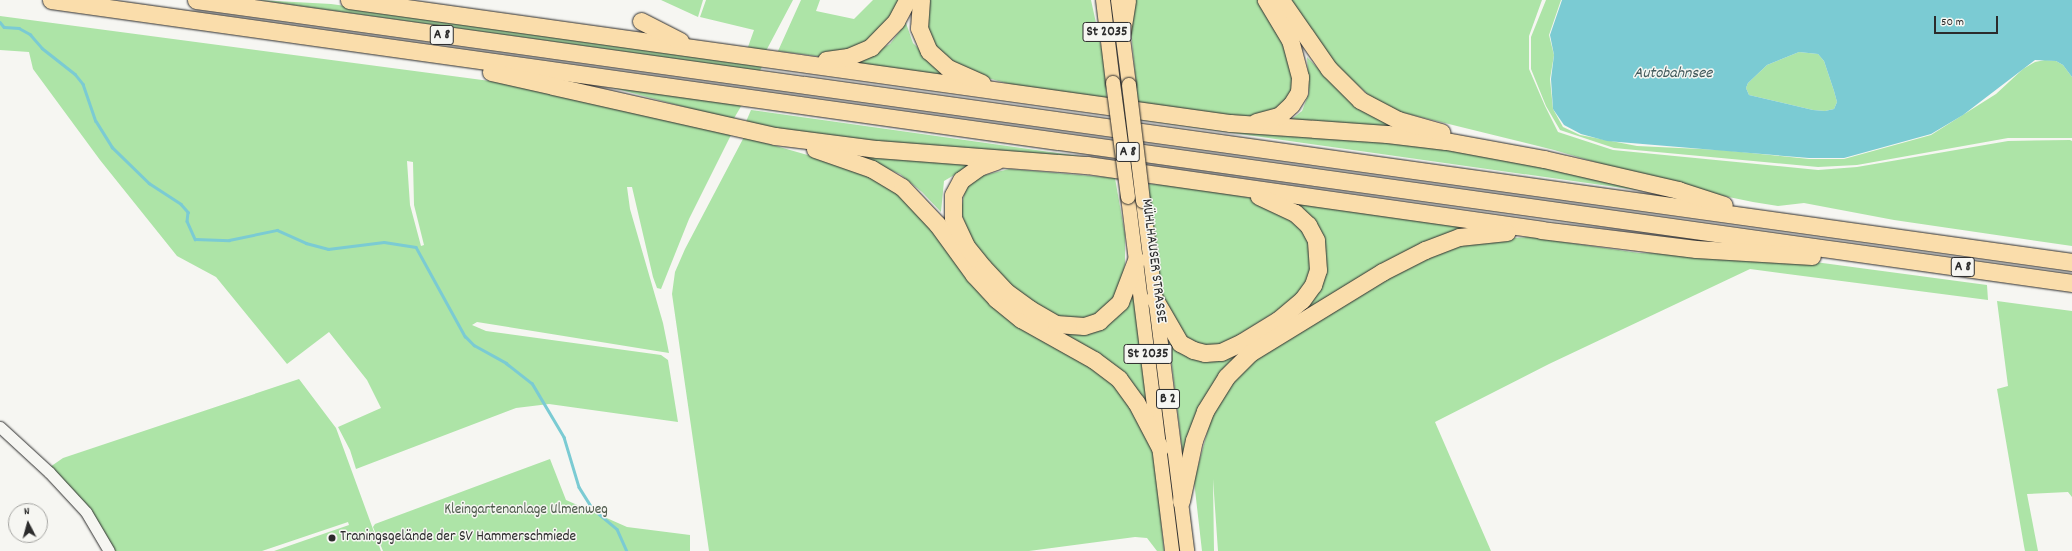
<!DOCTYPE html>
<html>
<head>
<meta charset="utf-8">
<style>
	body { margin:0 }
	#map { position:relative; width:2072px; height:551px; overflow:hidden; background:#f6f6f2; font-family:Dekko,sans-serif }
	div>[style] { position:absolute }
	.green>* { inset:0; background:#ade4a7 }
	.water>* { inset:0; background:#7bcbd3 }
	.stream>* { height:2.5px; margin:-1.25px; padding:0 1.25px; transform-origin:1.25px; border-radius:1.25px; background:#7bcbd3 }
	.roads { filter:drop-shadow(0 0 1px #2b2b2b) drop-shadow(0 0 1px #2b2b2b) }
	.minor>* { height:11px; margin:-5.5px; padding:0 5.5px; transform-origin:5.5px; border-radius:5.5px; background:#f6f6f2 }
	.major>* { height:14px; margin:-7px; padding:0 7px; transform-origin:7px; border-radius:7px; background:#faddab }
	.highway>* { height:17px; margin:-8.5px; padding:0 8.5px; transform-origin:8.5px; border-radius:8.5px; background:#faddab }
	.bridges { filter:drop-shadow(0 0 1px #2b2b2b) drop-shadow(0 0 1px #2b2b2b) }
	.major-bridge>* { height:14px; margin:-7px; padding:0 7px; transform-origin:7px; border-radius:7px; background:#faddab }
	.dots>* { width:11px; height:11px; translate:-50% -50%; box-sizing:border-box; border:2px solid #f6f6f2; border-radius:50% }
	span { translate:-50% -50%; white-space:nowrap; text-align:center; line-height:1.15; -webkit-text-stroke:3px #f6f6f2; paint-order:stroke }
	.shield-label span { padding:1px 3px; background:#f6f6f2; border:1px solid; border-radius:3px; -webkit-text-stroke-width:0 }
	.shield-label { font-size:14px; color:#2b2b2b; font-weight:700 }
	.street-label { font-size:15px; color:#2b2b2b }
	.park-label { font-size:15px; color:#4c594a }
	.poi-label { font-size:15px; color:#2b2b2b }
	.left { translate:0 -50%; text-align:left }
	.water-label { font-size:16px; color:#435b5d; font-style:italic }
	.north { position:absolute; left:8px; top:503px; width:40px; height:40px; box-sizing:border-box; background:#f6f6f2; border:1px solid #a5a5a2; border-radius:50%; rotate:354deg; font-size:11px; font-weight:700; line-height:16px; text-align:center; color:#2b2b2b }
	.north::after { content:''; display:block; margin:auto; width:14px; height:18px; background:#2b2b2b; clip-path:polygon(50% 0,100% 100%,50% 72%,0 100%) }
	.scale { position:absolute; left:1934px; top:16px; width:64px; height:18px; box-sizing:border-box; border:2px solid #2b2b2b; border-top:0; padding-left:5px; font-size:12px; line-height:14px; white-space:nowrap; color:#2b2b2b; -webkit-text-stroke:3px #f6f6f2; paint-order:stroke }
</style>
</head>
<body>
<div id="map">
	<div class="green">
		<i style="clip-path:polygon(258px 0,331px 4px,763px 64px,760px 71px)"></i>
		<i style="clip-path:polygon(661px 0,703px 0,698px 17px)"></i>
		<i style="clip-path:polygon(706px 0,793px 0,766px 51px,748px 47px,754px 30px,700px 17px)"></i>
		<i style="clip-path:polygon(801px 0,820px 0,816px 11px,854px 19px,873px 0,900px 0,895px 11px,857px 51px,824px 57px,778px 51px)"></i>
		<i style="clip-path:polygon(926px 0,1091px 0,1103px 55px,1107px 99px,1017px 86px,969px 73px,948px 60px,926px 36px)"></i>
		<i style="clip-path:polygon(1132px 0,1259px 0,1276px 24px,1296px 84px,1285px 104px,1263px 116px,1240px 117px,1138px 103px,1131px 31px)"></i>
		<i style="clip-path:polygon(1288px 0,1542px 0,1529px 36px,1529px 69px,1545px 106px,1558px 132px,1613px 150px,1818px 170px,1857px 167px,2008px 141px,2070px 140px,2072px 141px,2072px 246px,1894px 220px,1804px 203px,1778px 206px,1753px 202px,1680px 187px,1554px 150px,1400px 112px,1371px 97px,1343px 72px,1327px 56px)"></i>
		<i style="clip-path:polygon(1546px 0,1561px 0,1549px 35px,1554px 55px,1550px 79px,1553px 109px,1563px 127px,1580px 135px,1637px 146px,1722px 150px,1809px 159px,1844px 159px,1931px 135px,1996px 94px,2023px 69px,2035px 62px,2045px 60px,2056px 61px,2063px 65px,2072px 77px,2072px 138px,2008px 138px,1857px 165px,1818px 167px,1614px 148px,1560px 130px,1546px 106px,1531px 69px,1531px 37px)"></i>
		<i style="clip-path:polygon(evenodd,0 16px,505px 83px,732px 133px,689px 219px,661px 289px,657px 288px,653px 277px,632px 187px,627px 187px,630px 209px,663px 323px,669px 353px,477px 322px,472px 325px,486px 331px,661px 355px,668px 360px,678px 422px,549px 404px,516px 408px,356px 469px,350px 450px,338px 427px,381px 408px,367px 380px,329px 332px,287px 364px,216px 277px,177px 256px,100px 160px,33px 69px,29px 52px,0 50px,0 16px,407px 161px,413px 162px,414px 205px,424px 245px,421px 246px,410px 205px,407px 161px)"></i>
		<i style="clip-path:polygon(906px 23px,913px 43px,949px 79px,848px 66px,890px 44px)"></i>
		<i style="clip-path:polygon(1799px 52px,1818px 54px,1824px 61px,1834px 91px,1837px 102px,1834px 109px,1825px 111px,1813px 110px,1749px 95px,1746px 88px,1748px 83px,1767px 65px)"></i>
		<i style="clip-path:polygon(1307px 57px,1348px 99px,1404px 127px,1288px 122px,1302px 111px,1309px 93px)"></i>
		<i style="clip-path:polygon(606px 86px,743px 103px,733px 120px)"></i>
		<i style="clip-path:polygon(751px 110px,1115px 161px,922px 151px,745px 124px)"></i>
		<i style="clip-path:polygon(1140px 115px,1388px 138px,1494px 154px,1672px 195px,1141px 120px)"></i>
		<i style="clip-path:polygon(744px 137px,846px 166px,904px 194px,1119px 383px,1154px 449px,1164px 551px,1157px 551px,1147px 538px,1135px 537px,1029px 551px,709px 551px,672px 294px,675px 272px,685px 249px)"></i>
		<i style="clip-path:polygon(846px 152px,923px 161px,973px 164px,944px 181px,941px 212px,922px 192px,900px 174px)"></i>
		<i style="clip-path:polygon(1009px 169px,1115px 178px,1125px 235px,1125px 264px,1118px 296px,1102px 313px,1070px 322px,1016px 295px,969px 238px,961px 211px,965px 189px,981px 176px)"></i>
		<i style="clip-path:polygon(1149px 184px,1185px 186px,1252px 198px,1270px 205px,1311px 236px,1314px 269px,1296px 299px,1219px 347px,1194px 347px,1165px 310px,1158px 285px,1150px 226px)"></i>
		<i style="clip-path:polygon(1288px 202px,1496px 226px,1280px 328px,1322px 271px)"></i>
		<i style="clip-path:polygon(1529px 237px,1639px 253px,1700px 254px,1815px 262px,1987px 285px,1988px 300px,1750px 269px,1549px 364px,1435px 422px,1491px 551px,1218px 551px,1213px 479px,1214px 551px,1202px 551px,1194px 481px,1212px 415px,1222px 396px,1244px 366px,1389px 276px,1454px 246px,1493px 239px)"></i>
		<i style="clip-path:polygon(1135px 281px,1153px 416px,1053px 330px,1097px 327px)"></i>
		<i style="clip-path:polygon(1997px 301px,2072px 311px,2072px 497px,2068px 492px,2027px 494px,2038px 551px,2025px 551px,2024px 546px,1997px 389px,2008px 386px)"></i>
		<i style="clip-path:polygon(1168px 333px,1182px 349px,1250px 346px,1184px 464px)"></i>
		<i style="clip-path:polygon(299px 379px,336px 428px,381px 551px,274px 551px,349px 525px,348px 522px,262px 551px,112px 551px,50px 467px,63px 458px)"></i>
		<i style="clip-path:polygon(550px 459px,566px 500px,627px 527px,690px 535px,690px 551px,383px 551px,373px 527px,375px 524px)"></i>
	</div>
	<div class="water">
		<i style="clip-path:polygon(evenodd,1562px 0,2072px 0,2072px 77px,2063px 65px,2056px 61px,2035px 60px,1963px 115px,1931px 134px,1844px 158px,1809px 158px,1607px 141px,1581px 134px,1564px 125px,1553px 109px,1551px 79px,1554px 55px,1550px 35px,1562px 0,1799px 52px,1818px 54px,1824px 61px,1834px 91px,1837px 102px,1834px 109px,1825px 111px,1813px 110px,1749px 95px,1746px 88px,1748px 83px,1767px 65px,1799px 52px)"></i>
	</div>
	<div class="stream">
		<i style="left:0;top:22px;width:6px;rotate:51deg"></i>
		<i style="left:4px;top:27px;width:15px;rotate:4deg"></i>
		<i style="left:19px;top:28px;width:13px;rotate:29deg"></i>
		<i style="left:30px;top:34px;width:18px;rotate:49deg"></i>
		<i style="left:42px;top:48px;width:42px;rotate:38.2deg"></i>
		<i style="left:75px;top:74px;width:13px;rotate:51deg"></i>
		<i style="left:83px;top:84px;width:39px;rotate:71deg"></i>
		<i style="left:96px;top:121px;width:31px;rotate:58deg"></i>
		<i style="left:112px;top:147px;width:52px;rotate:44.2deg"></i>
		<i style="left:149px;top:183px;width:38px;rotate:33deg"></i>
		<i style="left:181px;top:204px;width:11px;rotate:49deg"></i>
		<i style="left:188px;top:212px;width:9px;rotate:96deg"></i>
		<i style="left:187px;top:221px;width:20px;rotate:66deg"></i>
		<i style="left:195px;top:239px;width:34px;rotate:2deg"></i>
		<i style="left:229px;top:240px;width:49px;rotate:-11.8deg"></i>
		<i style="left:277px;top:230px;width:32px;rotate:24deg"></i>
		<i style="left:306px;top:243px;width:23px;rotate:15deg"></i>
		<i style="left:328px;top:249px;width:56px;rotate:-7.1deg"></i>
		<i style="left:384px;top:242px;width:32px;rotate:9deg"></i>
		<i style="left:416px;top:247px;width:102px;rotate:61.2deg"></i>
		<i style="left:465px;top:336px;width:13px;rotate:45deg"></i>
		<i style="left:474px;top:345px;width:37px;rotate:29deg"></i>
		<i style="left:506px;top:363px;width:33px;rotate:38deg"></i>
		<i style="left:532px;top:383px;width:63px;rotate:59.3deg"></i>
		<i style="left:564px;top:437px;width:52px;rotate:73.3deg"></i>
		<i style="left:579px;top:487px;width:26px;rotate:58deg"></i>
		<i style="left:593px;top:509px;width:31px;rotate:40deg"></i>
		<i style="left:617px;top:529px;width:24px;rotate:66deg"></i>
	</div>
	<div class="roads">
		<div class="minor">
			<i style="left:0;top:427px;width:67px;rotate:42.6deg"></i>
			<i style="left:49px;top:472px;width:54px;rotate:47.2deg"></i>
			<i style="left:86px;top:512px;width:45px;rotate:59.5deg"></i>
		</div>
		<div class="major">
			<i style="left:1103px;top:0;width:84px;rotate:83.1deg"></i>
			<i style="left:1118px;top:0;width:86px;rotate:82.6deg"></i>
			<i style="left:1128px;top:197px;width:357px;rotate:82.9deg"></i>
			<i style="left:1143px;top:201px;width:353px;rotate:82.8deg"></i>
		</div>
		<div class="highway">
			<i style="left:51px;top:0;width:2041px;rotate:7.97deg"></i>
			<i style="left:196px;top:0;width:1894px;rotate:7.95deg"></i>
			<i style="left:349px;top:0;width:890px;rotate:7.95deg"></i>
			<i style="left:1230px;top:123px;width:157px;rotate:4deg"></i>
			<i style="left:1387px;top:134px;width:59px;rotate:6.8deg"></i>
			<i style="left:1446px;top:141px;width:100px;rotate:10.4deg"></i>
			<i style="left:1544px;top:159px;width:138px;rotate:13deg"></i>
			<i style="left:1678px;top:190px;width:48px;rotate:18.1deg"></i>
			<i style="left:921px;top:0;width:28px;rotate:94deg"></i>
			<i style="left:919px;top:28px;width:25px;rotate:67deg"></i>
			<i style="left:929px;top:51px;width:25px;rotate:42deg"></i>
			<i style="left:948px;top:68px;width:37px;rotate:24deg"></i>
			<i style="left:1281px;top:0;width:84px;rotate:55.2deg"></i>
			<i style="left:1329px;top:69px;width:44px;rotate:45deg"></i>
			<i style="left:1360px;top:100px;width:43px;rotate:27.8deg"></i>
			<i style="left:1398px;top:120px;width:45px;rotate:15.6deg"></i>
			<i style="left:641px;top:21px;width:44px;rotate:27.1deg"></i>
			<i style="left:1122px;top:32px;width:32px;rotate:-81deg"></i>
			<i style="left:826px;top:60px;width:22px;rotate:-8deg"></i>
			<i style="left:848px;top:57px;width:25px;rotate:-23deg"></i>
			<i style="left:871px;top:47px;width:36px;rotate:-46deg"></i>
			<i style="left:896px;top:21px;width:24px;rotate:-62deg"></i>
			<i style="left:491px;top:72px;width:291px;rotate:12.7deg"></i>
			<i style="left:775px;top:136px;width:103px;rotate:7.3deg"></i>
			<i style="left:877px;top:149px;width:211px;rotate:4.4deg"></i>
			<i style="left:1087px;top:165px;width:459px;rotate:8.1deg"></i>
			<i style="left:1541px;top:230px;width:156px;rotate:7deg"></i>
			<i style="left:1696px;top:249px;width:116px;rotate:3.5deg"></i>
			<i style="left:1256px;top:122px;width:24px;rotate:-15deg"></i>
			<i style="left:1279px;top:116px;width:16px;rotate:-43deg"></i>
			<i style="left:1291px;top:105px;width:15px;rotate:-58deg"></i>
			<i style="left:1299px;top:92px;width:15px;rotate:-86deg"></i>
			<i style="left:1300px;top:77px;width:38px;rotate:-105deg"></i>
			<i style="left:1290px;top:40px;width:47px;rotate:-121deg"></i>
			<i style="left:815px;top:149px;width:60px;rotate:19.3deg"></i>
			<i style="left:872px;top:169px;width:35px;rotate:31deg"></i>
			<i style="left:902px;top:187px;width:51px;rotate:46.6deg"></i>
			<i style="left:937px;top:224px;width:63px;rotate:54deg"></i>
			<i style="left:974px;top:275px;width:33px;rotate:47deg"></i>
			<i style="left:996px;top:299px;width:32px;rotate:39deg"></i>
			<i style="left:1021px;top:319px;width:84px;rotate:29.3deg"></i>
			<i style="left:1094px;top:360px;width:31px;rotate:37deg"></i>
			<i style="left:1119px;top:379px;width:29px;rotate:54deg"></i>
			<i style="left:1136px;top:402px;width:52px;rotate:62.4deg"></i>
			<i style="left:996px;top:161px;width:18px;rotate:161deg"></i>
			<i style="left:979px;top:167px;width:22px;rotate:144deg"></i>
			<i style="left:961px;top:180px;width:17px;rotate:118deg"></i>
			<i style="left:953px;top:195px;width:23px;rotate:90deg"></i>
			<i style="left:953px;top:218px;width:31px;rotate:65deg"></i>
			<i style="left:966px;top:246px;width:27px;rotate:51deg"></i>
			<i style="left:983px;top:267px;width:33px;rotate:47deg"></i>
			<i style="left:1005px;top:291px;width:31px;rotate:36deg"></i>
			<i style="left:1030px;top:309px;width:30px;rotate:30deg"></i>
			<i style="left:1056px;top:324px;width:28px;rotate:4deg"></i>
			<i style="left:1084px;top:326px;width:16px;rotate:-18deg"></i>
			<i style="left:1099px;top:321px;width:28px;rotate:-42deg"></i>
			<i style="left:1120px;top:302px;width:45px;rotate:-69.1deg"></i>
			<i style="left:1154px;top:298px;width:52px;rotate:60deg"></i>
			<i style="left:1180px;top:343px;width:15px;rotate:28deg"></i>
			<i style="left:1193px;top:350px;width:12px;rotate:14deg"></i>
			<i style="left:1205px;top:353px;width:16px;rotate:-4deg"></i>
			<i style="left:1221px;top:352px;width:23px;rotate:-25deg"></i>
			<i style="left:1242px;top:342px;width:42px;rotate:-31.4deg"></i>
			<i style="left:1278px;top:320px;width:31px;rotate:-40deg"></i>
			<i style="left:1302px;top:300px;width:19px;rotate:-54deg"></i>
			<i style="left:1313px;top:285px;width:16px;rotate:-72deg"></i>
			<i style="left:1318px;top:270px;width:30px;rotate:-94deg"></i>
			<i style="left:1316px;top:240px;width:17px;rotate:-118deg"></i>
			<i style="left:1308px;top:225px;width:18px;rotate:-137deg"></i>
			<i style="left:1295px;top:213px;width:40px;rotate:-155deg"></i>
			<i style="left:1181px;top:501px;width:62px;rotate:-78deg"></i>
			<i style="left:1194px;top:440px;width:31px;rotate:-69deg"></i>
			<i style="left:1205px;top:411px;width:40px;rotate:-58deg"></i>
			<i style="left:1226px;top:377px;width:34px;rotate:-45deg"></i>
			<i style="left:1250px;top:353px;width:155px;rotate:-31.5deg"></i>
			<i style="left:1382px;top:272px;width:48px;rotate:-27.1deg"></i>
			<i style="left:1425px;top:250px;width:36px;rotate:-21deg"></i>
			<i style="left:1459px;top:237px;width:48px;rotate:-5.9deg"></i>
		</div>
	</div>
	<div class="bridges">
		<div class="major-bridge">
			<i style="left:1113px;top:83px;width:115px;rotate:82.5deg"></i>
			<i style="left:1129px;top:85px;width:117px;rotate:83.1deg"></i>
		</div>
	</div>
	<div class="dots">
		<i style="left:332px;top:538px;background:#2b2b2b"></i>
	</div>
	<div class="shield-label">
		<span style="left:1107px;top:32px">St 2035</span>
		<span style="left:442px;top:35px">A 8</span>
		<span style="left:1128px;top:152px">A 8</span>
		<span style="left:1963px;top:267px">A 8</span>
		<span style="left:1148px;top:354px">St 2035</span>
		<span style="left:1168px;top:399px">B 2</span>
	</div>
	<div class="street-label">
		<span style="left:1153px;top:261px;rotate:83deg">MÜHLHAUSER STRASSE</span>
	</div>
	<div class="park-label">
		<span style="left:526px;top:511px">Kleingartenanlage Ulmenweg</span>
	</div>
	<div class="poi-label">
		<span class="left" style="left:340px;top:538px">Traningsgelände der SV Hammerschmiede</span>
	</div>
	<div class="water-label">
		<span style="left:1673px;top:74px">Autobahnsee</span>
	</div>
	<div class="north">N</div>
	<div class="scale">50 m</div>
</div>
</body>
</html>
